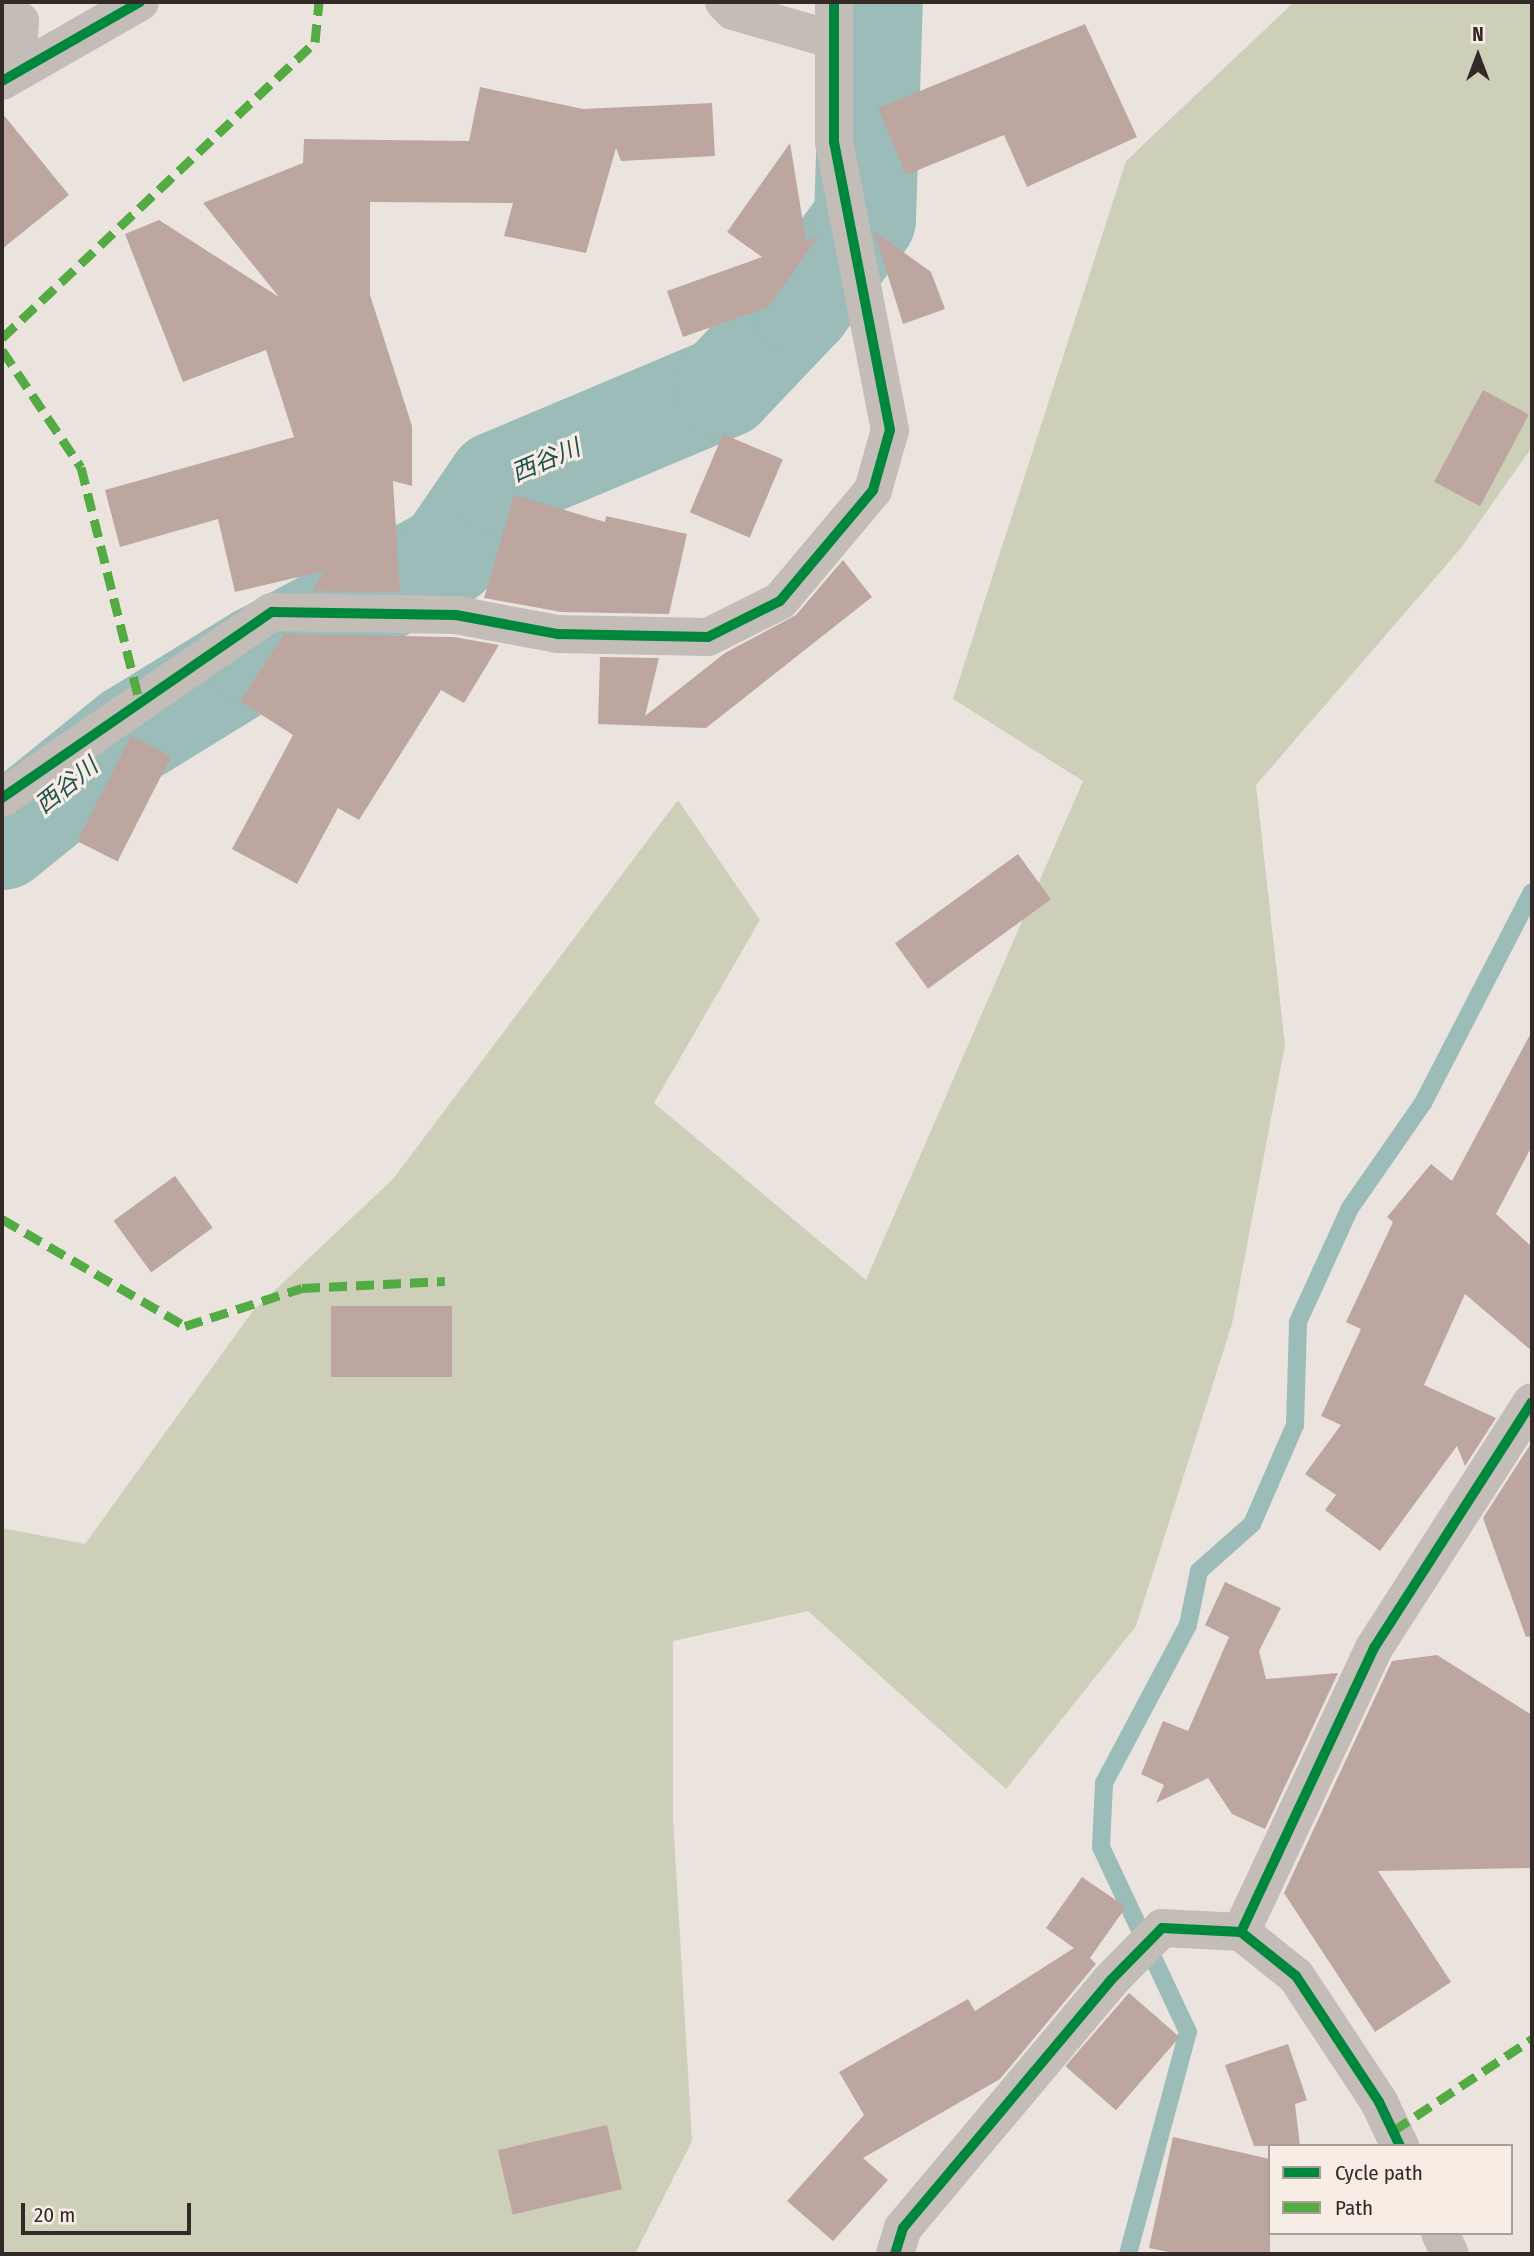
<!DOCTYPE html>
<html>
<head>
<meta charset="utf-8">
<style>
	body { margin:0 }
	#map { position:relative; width:1534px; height:2256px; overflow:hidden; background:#ebe4de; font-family:"Fira Sans Condensed","Noto Sans JP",sans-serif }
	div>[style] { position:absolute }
	.green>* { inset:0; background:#cdcfb9 }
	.stream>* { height:18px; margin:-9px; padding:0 9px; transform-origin:9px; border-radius:9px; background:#9bbcb9 }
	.river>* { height:102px; margin:-51px; padding:0 51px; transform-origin:51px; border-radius:51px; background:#9bbcb9 }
	.building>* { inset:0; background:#bda6a0; transform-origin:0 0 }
	.minor>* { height:38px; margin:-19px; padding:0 19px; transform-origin:19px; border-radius:19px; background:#c3bcb7 }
	.quiet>* { height:9px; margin-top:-4.5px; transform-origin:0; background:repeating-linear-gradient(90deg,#54ab44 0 18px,transparent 0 27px) }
	.cycleway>* { height:10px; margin:-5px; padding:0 5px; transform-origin:5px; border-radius:5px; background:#00873e }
	span { translate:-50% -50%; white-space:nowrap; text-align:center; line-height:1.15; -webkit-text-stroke:6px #f8ede5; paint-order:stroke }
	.water-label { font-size:24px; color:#1e5251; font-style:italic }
	.frame { position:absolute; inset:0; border:4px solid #332926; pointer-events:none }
	.legend { position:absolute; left:1268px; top:2144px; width:245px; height:91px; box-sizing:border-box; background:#f8ede5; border:2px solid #a99f99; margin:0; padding:9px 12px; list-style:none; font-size:21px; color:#332926 }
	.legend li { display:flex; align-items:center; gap:14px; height:35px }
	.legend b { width:35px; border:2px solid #a99f99 }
	.north { position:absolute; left:1443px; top:21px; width:70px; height:70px; -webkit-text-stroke:5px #f8ede5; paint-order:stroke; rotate:0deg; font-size:19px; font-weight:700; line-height:28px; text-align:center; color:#332926 }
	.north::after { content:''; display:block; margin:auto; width:24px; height:32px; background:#332926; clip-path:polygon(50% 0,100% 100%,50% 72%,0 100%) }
	.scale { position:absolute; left:21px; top:2203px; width:170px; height:32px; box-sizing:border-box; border:4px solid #332926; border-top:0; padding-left:9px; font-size:21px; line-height:24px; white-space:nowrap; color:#332926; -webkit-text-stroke:5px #f8ede5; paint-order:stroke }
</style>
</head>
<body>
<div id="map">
	<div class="green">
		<i style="clip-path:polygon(1294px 2px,1532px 2px,1532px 447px,1461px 548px,1256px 785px,1285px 1045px,1232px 1324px,1136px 1626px,1006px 1789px,808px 1611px,673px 1641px,673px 1818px,692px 2141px,635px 2254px,2px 2254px,2px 1528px,85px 1544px,252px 1312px,393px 1179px,678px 800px,760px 920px,654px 1103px,866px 1280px,1083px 781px,953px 699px,1126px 161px)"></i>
	</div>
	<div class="stream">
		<i style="left:1128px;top:2254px;width:230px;rotate:-74.9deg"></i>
		<i style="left:1188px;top:2032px;width:204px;rotate:-115.2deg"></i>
		<i style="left:1101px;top:1847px;width:64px;rotate:-87.3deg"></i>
		<i style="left:1104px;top:1783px;width:179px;rotate:-62deg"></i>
		<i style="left:1188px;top:1625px;width:55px;rotate:-78.5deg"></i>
		<i style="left:1199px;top:1571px;width:71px;rotate:-41.6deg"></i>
		<i style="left:1252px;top:1524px;width:108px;rotate:-66.5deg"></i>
		<i style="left:1295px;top:1425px;width:103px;rotate:-88.3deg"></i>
		<i style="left:1298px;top:1322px;width:125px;rotate:-65.5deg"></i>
		<i style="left:1350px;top:1208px;width:128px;rotate:-55.2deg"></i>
		<i style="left:1423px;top:1103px;width:237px;rotate:-62.7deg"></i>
	</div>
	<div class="river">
		<i style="left:2px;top:839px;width:166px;rotate:-38.9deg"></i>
		<i style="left:131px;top:735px;width:149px;rotate:-31.6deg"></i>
		<i style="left:258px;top:657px;width:216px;rotate:-28.2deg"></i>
		<i style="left:448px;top:555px;width:88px;rotate:-55.6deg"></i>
		<i style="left:498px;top:482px;width:245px;rotate:-22.8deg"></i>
		<i style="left:724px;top:387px;width:112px;rotate:-46.5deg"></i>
		<i style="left:801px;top:306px;width:108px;rotate:-53.7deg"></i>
		<i style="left:865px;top:219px;width:217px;rotate:-88.2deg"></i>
	</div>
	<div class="building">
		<i style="clip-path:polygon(1085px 24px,1137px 137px,1027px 187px,1004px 135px,906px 175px,878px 108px)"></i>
		<i style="clip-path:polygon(480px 87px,583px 109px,712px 103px,715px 156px,621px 161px,616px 148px,586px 253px,504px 236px,513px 203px,370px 202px,370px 295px,412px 426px,412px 486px,393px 481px,400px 592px,312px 591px,324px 571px,235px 592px,218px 519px,120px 547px,105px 490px,294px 437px,266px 350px,183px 382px,125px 234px,159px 220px,279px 297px,203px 203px,303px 163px,304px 139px,469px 141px)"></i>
		<i style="clip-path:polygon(2px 113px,69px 195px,2px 249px)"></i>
		<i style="clip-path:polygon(790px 143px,806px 241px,819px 236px,768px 307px,683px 337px,667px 291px,762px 257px,727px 232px)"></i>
		<i style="clip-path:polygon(874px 231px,931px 272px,945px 309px,903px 324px)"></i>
		<i style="left:1483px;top:390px;width:52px;height:104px;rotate:28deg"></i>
		<i style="left:723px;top:434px;width:65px;height:85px;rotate:23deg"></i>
		<i style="clip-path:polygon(514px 495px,605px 522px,606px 516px,687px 534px,669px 614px,561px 612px,484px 598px)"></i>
		<i style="clip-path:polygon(843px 560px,872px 597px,706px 728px,598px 724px,600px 657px,659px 658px,645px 716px,725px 653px,796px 615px)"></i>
		<i style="clip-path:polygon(284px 634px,454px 637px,499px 645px,464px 703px,441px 690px,359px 820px,338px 808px,297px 884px,232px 849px,293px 735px,240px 701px)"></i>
		<i style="left:131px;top:736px;width:45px;height:118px;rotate:27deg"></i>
		<i style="left:1018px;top:854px;width:56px;height:152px;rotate:54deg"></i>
		<i style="clip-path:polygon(1532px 1031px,1532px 1146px,1496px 1214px,1532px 1247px,1532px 1351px,1465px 1294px,1424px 1385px,1496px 1418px,1465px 1466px,1457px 1446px,1380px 1551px,1325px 1510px,1336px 1495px,1305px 1474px,1341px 1425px,1321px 1416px,1361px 1329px,1346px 1322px,1393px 1222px,1387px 1217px,1431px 1164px,1452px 1181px)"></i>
		<i style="left:175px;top:1176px;width:64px;height:76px;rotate:54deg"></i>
		<i style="left:331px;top:1306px;width:121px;height:71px"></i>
		<i style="clip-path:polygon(1532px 1442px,1532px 1636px,1526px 1637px,1483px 1518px)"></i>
		<i style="clip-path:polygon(1225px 1582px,1281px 1608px,1259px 1651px,1266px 1679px,1338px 1673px,1265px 1829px,1232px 1814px,1208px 1778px,1156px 1803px,1164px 1785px,1141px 1774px,1163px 1721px,1188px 1731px,1229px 1637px,1205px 1625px)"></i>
		<i style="clip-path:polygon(1437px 1655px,1532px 1715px,1532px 1868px,1378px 1871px,1451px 1982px,1375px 2032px,1284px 1893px,1392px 1661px)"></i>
		<i style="clip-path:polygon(1082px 1877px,1126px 1907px,1090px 1958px,1096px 1964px,1000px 2079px,863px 2158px,888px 2180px,833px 2241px,787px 2201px,864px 2115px,839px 2072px,968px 1999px,975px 2011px,1074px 1948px,1046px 1928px)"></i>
		<i style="left:1129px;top:1993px;width:67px;height:97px;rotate:41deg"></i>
		<i style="clip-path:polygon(1288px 2044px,1307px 2100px,1295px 2104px,1300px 2146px,1254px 2146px,1225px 2065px)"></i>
		<i style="left:607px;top:2125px;width:66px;height:112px;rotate:77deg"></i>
		<i style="clip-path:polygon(1173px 2137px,1270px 2159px,1270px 2254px,1179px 2254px,1149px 2248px)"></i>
	</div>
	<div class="minor">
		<i style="left:724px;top:2px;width:13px;rotate:45deg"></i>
		<i style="left:733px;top:11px;width:105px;rotate:16deg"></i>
		<i style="left:2px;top:8px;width:22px;rotate:36deg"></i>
		<i style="left:20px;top:21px;width:46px;rotate:93.7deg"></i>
		<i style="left:2px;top:81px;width:159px;rotate:-29.8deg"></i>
		<i style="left:2px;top:798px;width:328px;rotate:-34.6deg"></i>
		<i style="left:272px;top:612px;width:184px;rotate:0.9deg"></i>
		<i style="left:456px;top:615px;width:104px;rotate:10.6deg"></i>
		<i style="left:558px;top:634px;width:150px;rotate:1.1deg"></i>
		<i style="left:708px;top:637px;width:80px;rotate:-26.6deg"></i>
		<i style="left:780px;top:601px;width:145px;rotate:-50deg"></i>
		<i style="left:873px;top:490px;width:62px;rotate:-74.2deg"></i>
		<i style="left:890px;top:430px;width:294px;rotate:-101deg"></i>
		<i style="left:834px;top:141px;width:139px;rotate:-90deg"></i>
		<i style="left:1241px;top:1932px;width:314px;rotate:-64.9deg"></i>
		<i style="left:1374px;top:1648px;width:292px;rotate:-57.3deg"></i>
		<i style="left:1440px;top:2233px;width:23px;rotate:65deg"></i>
		<i style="left:895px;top:2254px;width:27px;rotate:-73deg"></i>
		<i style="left:903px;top:2228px;width:322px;rotate:-50deg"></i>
		<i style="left:1110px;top:1981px;width:74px;rotate:-45.5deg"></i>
		<i style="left:1162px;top:1928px;width:79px;rotate:2.9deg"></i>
		<i style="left:1241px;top:1932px;width:70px;rotate:38.7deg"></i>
		<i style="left:1296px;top:1976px;width:151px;rotate:56.6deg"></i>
		<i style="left:1379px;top:2102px;width:49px;rotate:64.5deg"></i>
	</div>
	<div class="quiet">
		<i style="left:2px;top:338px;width:431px;rotate:-43.4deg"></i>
		<i style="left:315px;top:42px;width:40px;rotate:-84.3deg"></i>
		<i style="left:2px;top:350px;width:141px;rotate:56deg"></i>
		<i style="left:81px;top:467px;width:243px;rotate:76deg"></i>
		<i style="left:2px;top:1219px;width:212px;rotate:30.3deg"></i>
		<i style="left:185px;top:1326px;width:123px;rotate:-18deg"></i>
		<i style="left:302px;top:1288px;width:143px;rotate:-2.8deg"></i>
		<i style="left:1393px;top:2131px;width:167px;rotate:-33.5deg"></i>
	</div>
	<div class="cycleway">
		<i style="left:2px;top:81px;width:159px;rotate:-29.8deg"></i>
		<i style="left:2px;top:798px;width:328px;rotate:-34.6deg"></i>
		<i style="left:272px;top:612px;width:184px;rotate:0.9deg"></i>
		<i style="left:456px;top:615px;width:104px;rotate:10.6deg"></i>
		<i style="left:558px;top:634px;width:150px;rotate:1.1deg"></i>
		<i style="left:708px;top:637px;width:80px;rotate:-26.6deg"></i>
		<i style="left:780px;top:601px;width:145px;rotate:-50deg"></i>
		<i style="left:873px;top:490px;width:62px;rotate:-74.2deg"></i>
		<i style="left:890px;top:430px;width:294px;rotate:-101deg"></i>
		<i style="left:834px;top:141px;width:139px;rotate:-90deg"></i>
		<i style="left:1241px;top:1932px;width:314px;rotate:-64.9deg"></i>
		<i style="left:1374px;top:1648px;width:292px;rotate:-57.3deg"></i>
		<i style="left:895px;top:2254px;width:27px;rotate:-73deg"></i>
		<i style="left:903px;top:2228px;width:322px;rotate:-50deg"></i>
		<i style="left:1110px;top:1981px;width:74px;rotate:-45.5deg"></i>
		<i style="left:1162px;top:1928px;width:79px;rotate:2.9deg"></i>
		<i style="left:1241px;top:1932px;width:70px;rotate:38.7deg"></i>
		<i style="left:1296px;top:1976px;width:151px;rotate:56.6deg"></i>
		<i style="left:1379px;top:2102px;width:49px;rotate:64.5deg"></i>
	</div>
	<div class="water-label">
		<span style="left:546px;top:461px;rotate:-23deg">西谷川</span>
		<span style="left:67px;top:786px;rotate:-39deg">西谷川</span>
	</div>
	<div class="frame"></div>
	<ul class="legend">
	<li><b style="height:9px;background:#00873e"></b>Cycle path</li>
	<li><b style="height:9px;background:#54ab44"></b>Path</li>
	</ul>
	<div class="north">N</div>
	<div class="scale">20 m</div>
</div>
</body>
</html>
